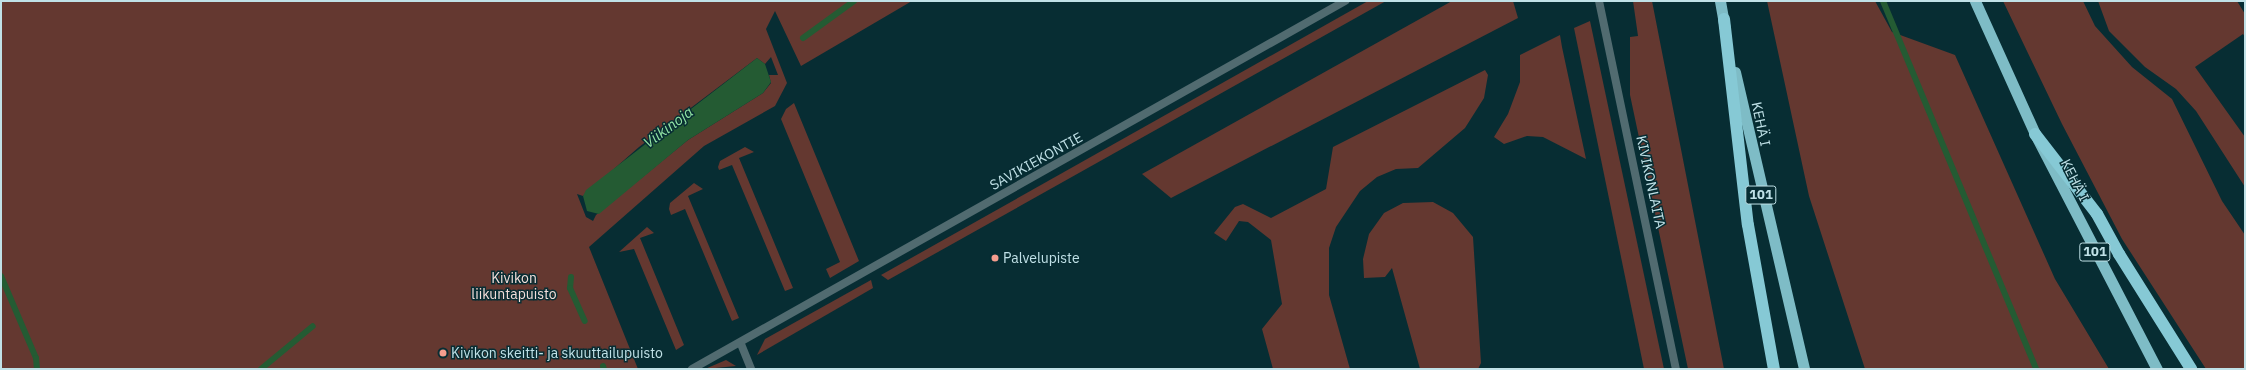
<!DOCTYPE html>
<html>
<head>
<meta charset="utf-8">
<style>
	body { margin:0 }
	#map { position:relative; width:2246px; height:370px; overflow:hidden; background:#072d33; font-family:"IBM Plex Sans",sans-serif }
	div>[style] { position:absolute }
	.green>* { inset:0; background:#643830 }
	.water>* { inset:0; background:#245b33 }
	.stream>* { height:6px; margin:-3px; padding:0 3px; transform-origin:3px; border-radius:3px; background:#245b33 }
	.minor>* { height:8px; margin:-4px; padding:0 4px; transform-origin:4px; border-radius:4px; background:#516b70 }
	.trunk>* { height:11px; margin:-5.5px; padding:0 5.5px; transform-origin:5.5px; border-radius:5.5px; background:#7ebcc6 }
	.motorway>* { height:12px; margin:-6px; padding:0 6px; transform-origin:6px; border-radius:6px; background:#86c9d5 }
	.dots>* { width:11px; height:11px; translate:-50% -50%; box-sizing:border-box; border:2px solid #072d33; border-radius:50% }
	span { translate:-50% -50%; white-space:nowrap; text-align:center; line-height:1.15; -webkit-text-stroke:3px #072d33; paint-order:stroke }
	.shield-label span { padding:1px 3px; background:#072d33; border:1px solid; border-radius:3px; -webkit-text-stroke-width:0 }
	.shield-label { font-size:13px; color:#c0e1e7; font-weight:700 }
	.street-label { font-size:14px; color:#c0e1e7 }
	.poi-label { font-size:14px; color:#c0e1e7 }
	.left { translate:0 -50%; text-align:left }
	.park-label { font-size:14px; color:#f4dfdb }
	.water-label { font-size:15px; color:#91e2a3; font-style:italic }
	.frame { position:absolute; inset:0; border:2px solid #c0e1e7; pointer-events:none }
</style>
</head>
<body>
<div id="map">
	<div class="green">
		<i style="clip-path:polygon(evenodd,1px 1px,912px 1px,801px 66px,775px 11px,766px 29px,787px 83px,775px 106px,704px 146px,589px 247px,638px 369px,1px 369px,1px 1px,771px 57px,778px 75px,769px 75px,771px 83px,763px 93px,688px 140px,596px 215px,593px 221px,586px 217px,577px 194px,583px 196px,639px 147px,757px 58px,765px 64px,771px 57px)"></i>
		<i style="clip-path:polygon(1368px 1px,1386px 1px,888px 280px,881px 275px)"></i>
		<i style="clip-path:polygon(1452px 1px,1513px 1px,1518px 18px,1171px 198px,1142px 174px)"></i>
		<i style="clip-path:polygon(1633px 1px,1652px 1px,1724px 369px,1688px 369px,1630px 95px,1630px 37px,1638px 36px)"></i>
		<i style="clip-path:polygon(1767px 1px,1875px 1px,1892px 32px,1955px 55px,2055px 279px,2109px 369px,1865px 369px,1809px 196px)"></i>
		<i style="clip-path:polygon(2003px 1px,2083px 1px,2095px 26px,2132px 67px,2172px 99px,2222px 201px,2245px 235px,2245px 369px,2206px 369px,2122px 239px,2062px 124px)"></i>
		<i style="clip-path:polygon(2098px 1px,2237px 1px,2245px 14px,2245px 37px,2243px 34px,2195px 67px,2245px 137px,2245px 187px,2196px 111px,2176px 89px,2145px 67px,2109px 31px)"></i>
		<i style="clip-path:polygon(1590px 21px,1664px 369px,1644px 369px,1574px 28px)"></i>
		<i style="clip-path:polygon(1560px 35px,1562px 47px,1586px 159px,1543px 137px,1527px 136px,1504px 144px,1494px 137px,1508px 114px,1520px 82px,1520px 55px)"></i>
		<i style="clip-path:polygon(1485px 70px,1488px 75px,1484px 98px,1465px 128px,1418px 168px,1396px 169px,1377px 177px,1360px 191px,1336px 227px,1329px 248px,1329px 295px,1350px 369px,1273px 369px,1262px 329px,1282px 304px,1271px 240px,1248px 222px,1239px 221px,1226px 241px,1214px 233px,1235px 207px,1243px 204px,1271px 218px,1326px 189px,1333px 147px)"></i>
		<i style="clip-path:polygon(794px 103px,859px 261px,830px 278px,826px 269px,840px 262px,781px 119px,786px 109px)"></i>
		<i style="clip-path:polygon(745px 147px,754px 152px,739px 158px,793px 288px,785px 291px,732px 165px,719px 170px,718px 167px,720px 161px)"></i>
		<i style="clip-path:polygon(694px 183px,703px 189px,688px 196px,739px 318px,732px 321px,685px 209px,671px 215px,669px 209px,670px 203px)"></i>
		<i style="clip-path:polygon(1433px 202px,1453px 213px,1473px 237px,1481px 363px,1478px 369px,1420px 369px,1392px 268px,1385px 277px,1364px 278px,1363px 259px,1369px 234px,1384px 213px,1403px 203px)"></i>
		<i style="clip-path:polygon(647px 227px,654px 233px,640px 238px,684px 345px,676px 350px,634px 249px,619px 252px)"></i>
		<i style="clip-path:polygon(871px 280px,873px 288px,757px 355px,765px 339px)"></i>
		<i style="clip-path:polygon(726px 360px,736px 366px,705px 369px)"></i>
	</div>
	<div class="water">
		<i style="clip-path:polygon(757px 58px,765px 64px,771px 82px,763px 93px,688px 140px,599px 214px,587px 211px,583px 196px,586px 190px)"></i>
	</div>
	<div class="stream">
		<i style="left:1883px;top:1px;width:399px;rotate:67.4deg"></i>
		<i style="left:803px;top:38px;width:63px;rotate:-36deg"></i>
		<i style="left:1px;top:276px;width:89px;rotate:66.9deg"></i>
		<i style="left:36px;top:358px;width:11px;rotate:85deg"></i>
		<i style="left:571px;top:277px;width:11px;rotate:95deg"></i>
		<i style="left:570px;top:288px;width:36px;rotate:66deg"></i>
		<i style="left:603px;top:366px;width:3px;rotate:72deg"></i>
		<i style="left:261px;top:369px;width:67px;rotate:-39.6deg"></i>
	</div>
	<div class="minor">
		<i style="left:1599px;top:1px;width:376px;rotate:78.2deg"></i>
		<i style="left:741px;top:344px;width:27px;rotate:68deg"></i>
		<i style="left:692px;top:369px;width:750px;rotate:-29.4deg"></i>
	</div>
	<div class="trunk">
		<i style="left:1720px;top:1px;width:27px;rotate:80deg"></i>
		<i style="left:1975px;top:1px;width:146px;rotate:65.7deg"></i>
		<i style="left:2035px;top:134px;width:265px;rotate:62.6deg"></i>
		<i style="left:1735px;top:72px;width:305px;rotate:76.9deg"></i>
	</div>
	<div class="motorway">
		<i style="left:1724px;top:19px;width:207px;rotate:83.4deg"></i>
		<i style="left:1748px;top:225px;width:146px;rotate:79.8deg"></i>
		<i style="left:2035px;top:134px;width:101px;rotate:52.2deg"></i>
		<i style="left:2097px;top:214px;width:46px;rotate:61.2deg"></i>
		<i style="left:2119px;top:254px;width:136px;rotate:57.9deg"></i>
	</div>
	<div class="dots">
		<i style="left:995px;top:258px;background:#f59d8e"></i>
		<i style="left:443px;top:353px;background:#f59d8e"></i>
	</div>
	<div class="shield-label">
		<span style="left:1761px;top:195px">101</span>
		<span style="left:2095px;top:252px">101</span>
	</div>
	<div class="street-label">
		<span style="left:1761px;top:124px;rotate:78deg">KEHÄ I</span>
		<span style="left:1036px;top:161px;rotate:-29deg">SAVIKIEKONTIE</span>
		<span style="left:2075px;top:180px;rotate:63deg">KEHÄ I</span>
		<span style="left:1651px;top:182px;rotate:78deg">KIVIKONLAITA</span>
	</div>
	<div class="poi-label">
		<span class="left" style="left:1003px;top:258px">Palvelupiste</span>
		<span class="left" style="left:451px;top:353px">Kivikon skeitti- ja skuuttailupuisto</span>
	</div>
	<div class="park-label">
		<span style="left:514px;top:286px">Kivikon<br>liikuntapuisto</span>
	</div>
	<div class="water-label">
		<span style="left:668px;top:127px;rotate:-37deg">Viikinoja</span>
	</div>
	<div class="frame"></div>
</div>
</body>
</html>
